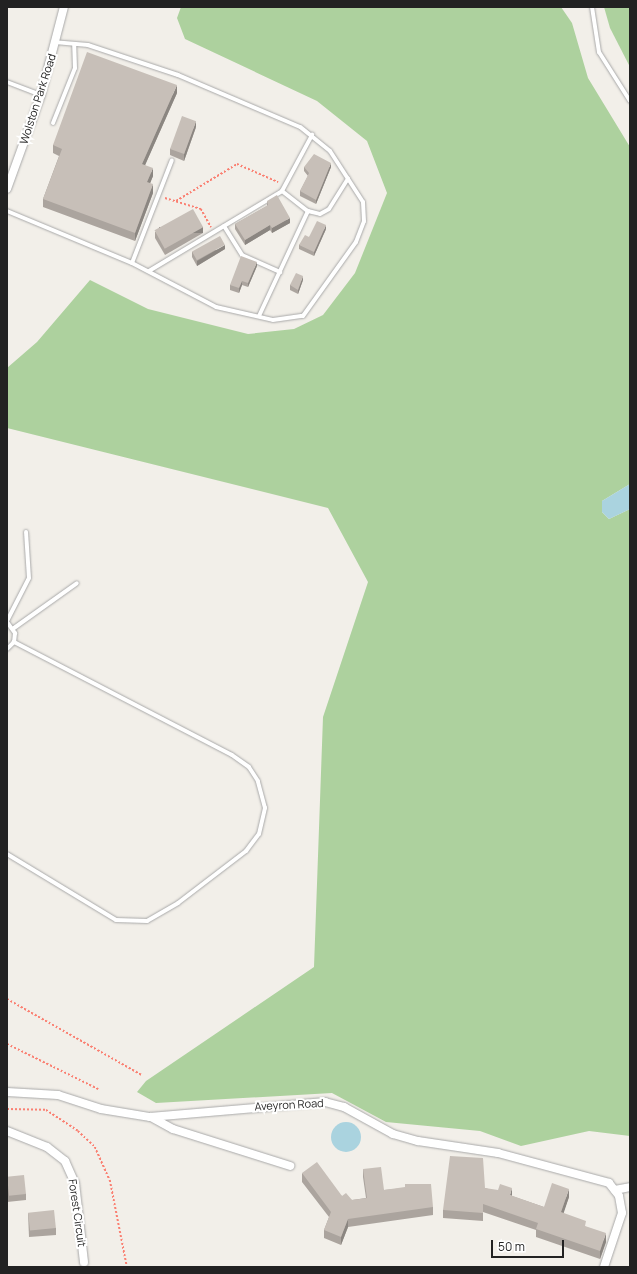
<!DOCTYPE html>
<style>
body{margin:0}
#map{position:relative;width:637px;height:1274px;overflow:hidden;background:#f2efe9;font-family:Manrope,sans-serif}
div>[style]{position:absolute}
.forest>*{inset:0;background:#add19e}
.water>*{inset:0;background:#aad3df}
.round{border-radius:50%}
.path>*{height:1.5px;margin-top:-0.75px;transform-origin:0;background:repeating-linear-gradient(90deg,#fa8072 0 2px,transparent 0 4px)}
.roads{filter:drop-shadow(0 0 1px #a9a9a9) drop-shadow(0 0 1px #a9a9a9)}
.service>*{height:4px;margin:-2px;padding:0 2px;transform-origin:2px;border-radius:2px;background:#fff}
.minor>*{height:8px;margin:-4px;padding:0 4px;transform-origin:4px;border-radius:4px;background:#fff}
.wall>*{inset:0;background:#aba49e}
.shaded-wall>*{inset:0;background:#8b8681;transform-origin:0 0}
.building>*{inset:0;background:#c7bfb8;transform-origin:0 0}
span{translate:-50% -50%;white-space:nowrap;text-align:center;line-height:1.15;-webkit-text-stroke:4px #fff;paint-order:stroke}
.street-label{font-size:11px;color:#222}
.frame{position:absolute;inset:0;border:8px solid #222;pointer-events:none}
.scale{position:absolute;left:491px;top:1240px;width:73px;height:18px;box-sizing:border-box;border:2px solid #222;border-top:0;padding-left:5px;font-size:12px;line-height:14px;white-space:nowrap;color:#222;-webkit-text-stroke:3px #fff;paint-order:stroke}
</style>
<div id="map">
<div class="forest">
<div style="clip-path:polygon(181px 7px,561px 7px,572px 23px,588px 78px,630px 147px,630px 484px,602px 501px,602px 512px,609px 519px,630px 509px,630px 1136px,589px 1131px,521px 1146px,480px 1131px,386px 1122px,332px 1093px,156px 1103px,137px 1092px,146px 1081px,314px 967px,323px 717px,368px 582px,328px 508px,7px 428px,7px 368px,37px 342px,90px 280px,148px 309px,248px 334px,294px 329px,323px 315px,355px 273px,387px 193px,367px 141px,317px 101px,185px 39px,177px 18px)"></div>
<div style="clip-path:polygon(604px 7px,630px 7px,630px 67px,610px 28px)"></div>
</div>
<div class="water">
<div style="clip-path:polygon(630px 484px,630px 509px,609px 519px,602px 512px,602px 501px)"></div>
<div class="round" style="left:331px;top:1122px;width:30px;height:30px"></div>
</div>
<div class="path">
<div style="left:165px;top:198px;width:38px;rotate:17deg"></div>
<div style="left:201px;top:209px;width:21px;rotate:61deg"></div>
<div style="left:176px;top:201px;width:71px;rotate:-31.2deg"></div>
<div style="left:237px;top:164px;width:45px;rotate:23.7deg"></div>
<div style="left:7px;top:999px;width:155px;rotate:29.4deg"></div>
<div style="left:7px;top:1044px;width:102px;rotate:26.3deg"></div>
<div style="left:7px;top:1109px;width:39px;rotate:1deg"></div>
<div style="left:46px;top:1110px;width:38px;rotate:33deg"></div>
<div style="left:78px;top:1131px;width:23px;rotate:43deg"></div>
<div style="left:95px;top:1147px;width:36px;rotate:66deg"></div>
<div style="left:110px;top:1180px;width:89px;rotate:78.9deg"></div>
</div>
<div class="roads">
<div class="service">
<div style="left:592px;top:7px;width:46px;rotate:81.2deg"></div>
<div style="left:599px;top:52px;width:58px;rotate:57.7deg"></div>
<div style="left:7px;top:82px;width:36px;rotate:21deg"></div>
<div style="left:53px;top:123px;width:59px;rotate:-68.2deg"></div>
<div style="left:75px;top:68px;width:24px;rotate:-92deg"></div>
<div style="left:282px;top:191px;width:33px;rotate:38deg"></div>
<div style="left:308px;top:211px;width:12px;rotate:14deg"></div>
<div style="left:320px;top:214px;width:10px;rotate:-29deg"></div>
<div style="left:329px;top:209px;width:36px;rotate:-58deg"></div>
<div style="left:7px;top:211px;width:135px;rotate:22.6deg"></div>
<div style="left:132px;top:263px;width:95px;rotate:27.6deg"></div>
<div style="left:216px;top:307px;width:58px;rotate:12.8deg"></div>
<div style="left:273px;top:320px;width:30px;rotate:-8deg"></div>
<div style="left:303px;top:316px;width:91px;rotate:-54.4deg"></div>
<div style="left:356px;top:242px;width:22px;rotate:-69deg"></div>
<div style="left:364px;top:221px;width:19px;rotate:-93deg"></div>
<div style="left:363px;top:202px;width:61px;rotate:-122.9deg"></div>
<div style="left:330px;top:151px;width:38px;rotate:-141deg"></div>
<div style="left:300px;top:127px;width:133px;rotate:-156.9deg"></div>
<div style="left:178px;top:75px;width:95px;rotate:-161.6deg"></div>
<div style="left:88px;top:45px;width:33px;rotate:-175deg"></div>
<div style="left:224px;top:226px;width:34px;rotate:58deg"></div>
<div style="left:242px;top:255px;width:42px;rotate:24.1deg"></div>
<div style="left:132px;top:263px;width:110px;rotate:-68.8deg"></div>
<div style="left:149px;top:271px;width:155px;rotate:-31deg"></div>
<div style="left:282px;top:191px;width:64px;rotate:-61.8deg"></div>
<div style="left:259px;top:316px;width:116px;rotate:-65deg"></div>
<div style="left:7px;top:621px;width:48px;rotate:-62.9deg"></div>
<div style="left:29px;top:578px;width:46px;rotate:-93.7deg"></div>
<div style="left:7px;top:622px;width:14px;rotate:54deg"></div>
<div style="left:15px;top:633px;width:9px;rotate:96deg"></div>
<div style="left:14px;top:642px;width:10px;rotate:135deg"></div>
<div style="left:14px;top:628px;width:77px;rotate:-35.5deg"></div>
<div style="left:7px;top:854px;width:127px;rotate:31.2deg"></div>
<div style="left:116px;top:920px;width:31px;rotate:2deg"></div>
<div style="left:147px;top:921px;width:36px;rotate:-30deg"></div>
<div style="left:178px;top:903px;width:86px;rotate:-37.4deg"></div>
<div style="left:246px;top:851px;width:21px;rotate:-53deg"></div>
<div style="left:259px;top:834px;width:27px;rotate:-77deg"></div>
<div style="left:265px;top:808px;width:28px;rotate:-105deg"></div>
<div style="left:258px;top:781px;width:17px;rotate:-123deg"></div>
<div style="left:249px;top:767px;width:21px;rotate:-145deg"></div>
<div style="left:232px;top:755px;width:246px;rotate:-152.6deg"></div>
</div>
<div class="minor">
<div style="left:7px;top:189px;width:100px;rotate:-70.1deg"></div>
<div style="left:41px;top:95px;width:91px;rotate:-75.4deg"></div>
<div style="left:7px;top:1092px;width:51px;rotate:3.4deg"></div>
<div style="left:58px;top:1095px;width:45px;rotate:18deg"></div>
<div style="left:101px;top:1109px;width:50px;rotate:9.3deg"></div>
<div style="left:150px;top:1117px;width:176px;rotate:-4.9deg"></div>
<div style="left:325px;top:1102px;width:20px;rotate:15deg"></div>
<div style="left:344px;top:1107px;width:56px;rotate:28.9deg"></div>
<div style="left:393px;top:1134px;width:26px;rotate:16deg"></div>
<div style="left:418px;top:1141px;width:81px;rotate:8.5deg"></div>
<div style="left:498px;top:1153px;width:115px;rotate:15.1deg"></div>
<div style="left:609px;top:1183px;width:16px;rotate:52deg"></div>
<div style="left:619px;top:1196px;width:17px;rotate:80deg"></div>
<div style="left:622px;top:1213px;width:57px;rotate:108.4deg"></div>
<div style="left:151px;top:1117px;width:25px;rotate:29deg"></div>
<div style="left:173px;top:1129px;width:123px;rotate:17.5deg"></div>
<div style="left:7px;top:1131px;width:43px;rotate:21.8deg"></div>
<div style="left:47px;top:1147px;width:23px;rotate:38deg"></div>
<div style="left:65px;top:1161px;width:24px;rotate:66deg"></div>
<div style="left:75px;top:1183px;width:80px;rotate:83.5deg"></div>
<div style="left:615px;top:1190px;width:15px;rotate:-11deg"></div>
</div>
</div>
<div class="wall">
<div style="clip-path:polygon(177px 93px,145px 165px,153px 176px,150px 183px,153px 193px,135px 241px,43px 207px,43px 199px,59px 156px,53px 153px,53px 145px)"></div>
<div style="clip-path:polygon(196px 127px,184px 161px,170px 155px,170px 149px)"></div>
<div style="clip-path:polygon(304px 167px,331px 167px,316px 204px,300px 196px,300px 191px,308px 176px,304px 171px)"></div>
<div style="clip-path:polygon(267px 201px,290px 223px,272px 233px,270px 230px,245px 245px,235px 229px,235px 224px,267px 206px)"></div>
<div style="clip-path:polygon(326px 229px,314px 256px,299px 249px,299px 245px,309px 237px)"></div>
<div style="clip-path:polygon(155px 232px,203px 233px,165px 255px,155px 238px)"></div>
<div style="clip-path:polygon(225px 249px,197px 266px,192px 257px,192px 252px)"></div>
<div style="clip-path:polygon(257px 266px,248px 287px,242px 285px,239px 293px,230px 290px,230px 285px)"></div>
<div style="clip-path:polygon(303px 280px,298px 294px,290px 290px,290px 285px)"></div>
<div style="clip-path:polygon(363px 1169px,384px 1190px,405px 1188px,405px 1184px,433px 1207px,433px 1215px,348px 1227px,341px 1245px,324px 1238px,324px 1230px,329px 1217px,302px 1182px,302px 1173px,342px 1196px,352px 1200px,366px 1198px,363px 1177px)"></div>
<div style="clip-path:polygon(7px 1177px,26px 1194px,26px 1200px,7px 1202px)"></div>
<div style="clip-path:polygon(485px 1188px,512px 1196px,544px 1207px,569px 1197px,563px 1213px,586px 1227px,606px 1242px,600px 1259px,536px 1237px,536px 1230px,483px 1212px,483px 1221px,443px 1218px,443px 1210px)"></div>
<div style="clip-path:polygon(28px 1213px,56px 1228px,56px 1235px,29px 1237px)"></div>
</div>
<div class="shaded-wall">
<div style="clip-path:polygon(177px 85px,177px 93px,142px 172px,142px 164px)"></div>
<div style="clip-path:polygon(196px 121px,196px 127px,184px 161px,184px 154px)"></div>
<div style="clip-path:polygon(331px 163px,331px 167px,316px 204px,316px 200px)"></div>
<div style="clip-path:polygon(153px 168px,153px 176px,147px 191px,147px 182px)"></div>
<div style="clip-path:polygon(153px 184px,153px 193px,135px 241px,135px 233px)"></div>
<div style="clip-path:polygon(290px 218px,290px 223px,272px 233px,272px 228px)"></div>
<div style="clip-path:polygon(270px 225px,270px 230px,245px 245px,245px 240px)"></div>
<div style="clip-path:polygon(326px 225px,326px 229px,314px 256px,314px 252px)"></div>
<div style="left:203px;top:227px;width:6px;height:44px;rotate:90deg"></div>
<div style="clip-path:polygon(225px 245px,225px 249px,197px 266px,197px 261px)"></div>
<div style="clip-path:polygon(257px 262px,257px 266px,248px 287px,248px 283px)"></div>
<div style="clip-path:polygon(303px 276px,303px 280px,298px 294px,298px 290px)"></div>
<div style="clip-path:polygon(242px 281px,242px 285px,239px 293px,239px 288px)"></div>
<div style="clip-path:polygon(512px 1188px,512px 1196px,510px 1195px)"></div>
<div style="clip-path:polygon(569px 1189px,569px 1197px,561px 1221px,561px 1212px)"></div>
<div style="clip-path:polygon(348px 1219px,348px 1227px,341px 1245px,341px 1237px)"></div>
<div style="clip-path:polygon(606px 1233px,606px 1242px,600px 1259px,600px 1251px)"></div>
</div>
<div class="building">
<div style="clip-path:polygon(87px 52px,177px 85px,142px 164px,153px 168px,147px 182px,153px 184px,135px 233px,43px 199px,62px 149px,53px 145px)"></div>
<div style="left:182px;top:116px;width:15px;height:35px;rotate:20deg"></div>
<div style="clip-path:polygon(314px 154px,331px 163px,316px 200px,300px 191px,309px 173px,304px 167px)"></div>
<div style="clip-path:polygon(277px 195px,290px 218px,272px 228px,270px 225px,245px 240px,235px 224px,268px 205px,267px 201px)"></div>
<div style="left:193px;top:209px;width:21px;height:44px;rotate:61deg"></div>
<div style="clip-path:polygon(317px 221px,326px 225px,314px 252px,299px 245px,305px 235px,309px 237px)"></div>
<div style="left:220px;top:236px;width:10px;height:32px;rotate:61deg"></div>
<div style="clip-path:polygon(241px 256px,257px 262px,248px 283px,242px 281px,239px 288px,230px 285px)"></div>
<div style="clip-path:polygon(296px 273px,303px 276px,298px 290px,290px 285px)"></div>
<div style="clip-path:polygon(450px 1156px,483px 1158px,485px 1188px,498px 1190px,500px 1184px,512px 1188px,510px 1195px,544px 1207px,552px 1183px,569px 1189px,561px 1212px,586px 1221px,585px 1226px,606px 1233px,600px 1251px,536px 1229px,538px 1223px,483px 1204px,483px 1213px,443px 1210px)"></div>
<div style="clip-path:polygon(317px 1162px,342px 1196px,346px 1193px,352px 1200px,367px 1198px,363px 1169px,381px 1167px,384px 1190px,405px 1187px,405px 1184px,431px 1184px,433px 1207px,348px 1219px,341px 1237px,324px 1230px,331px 1212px,302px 1173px)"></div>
<div style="left:24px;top:1175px;width:19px;height:17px;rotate:84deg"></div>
<div style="left:54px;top:1210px;width:18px;height:26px;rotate:84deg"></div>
</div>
<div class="street-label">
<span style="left:38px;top:99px;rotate:-72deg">Wolston Park Road</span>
<span style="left:289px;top:1105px;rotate:-3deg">Aveyron Road</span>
<span style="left:77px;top:1213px;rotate:82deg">Forest Circuit</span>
</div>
<div class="frame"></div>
<div class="scale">50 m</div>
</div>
